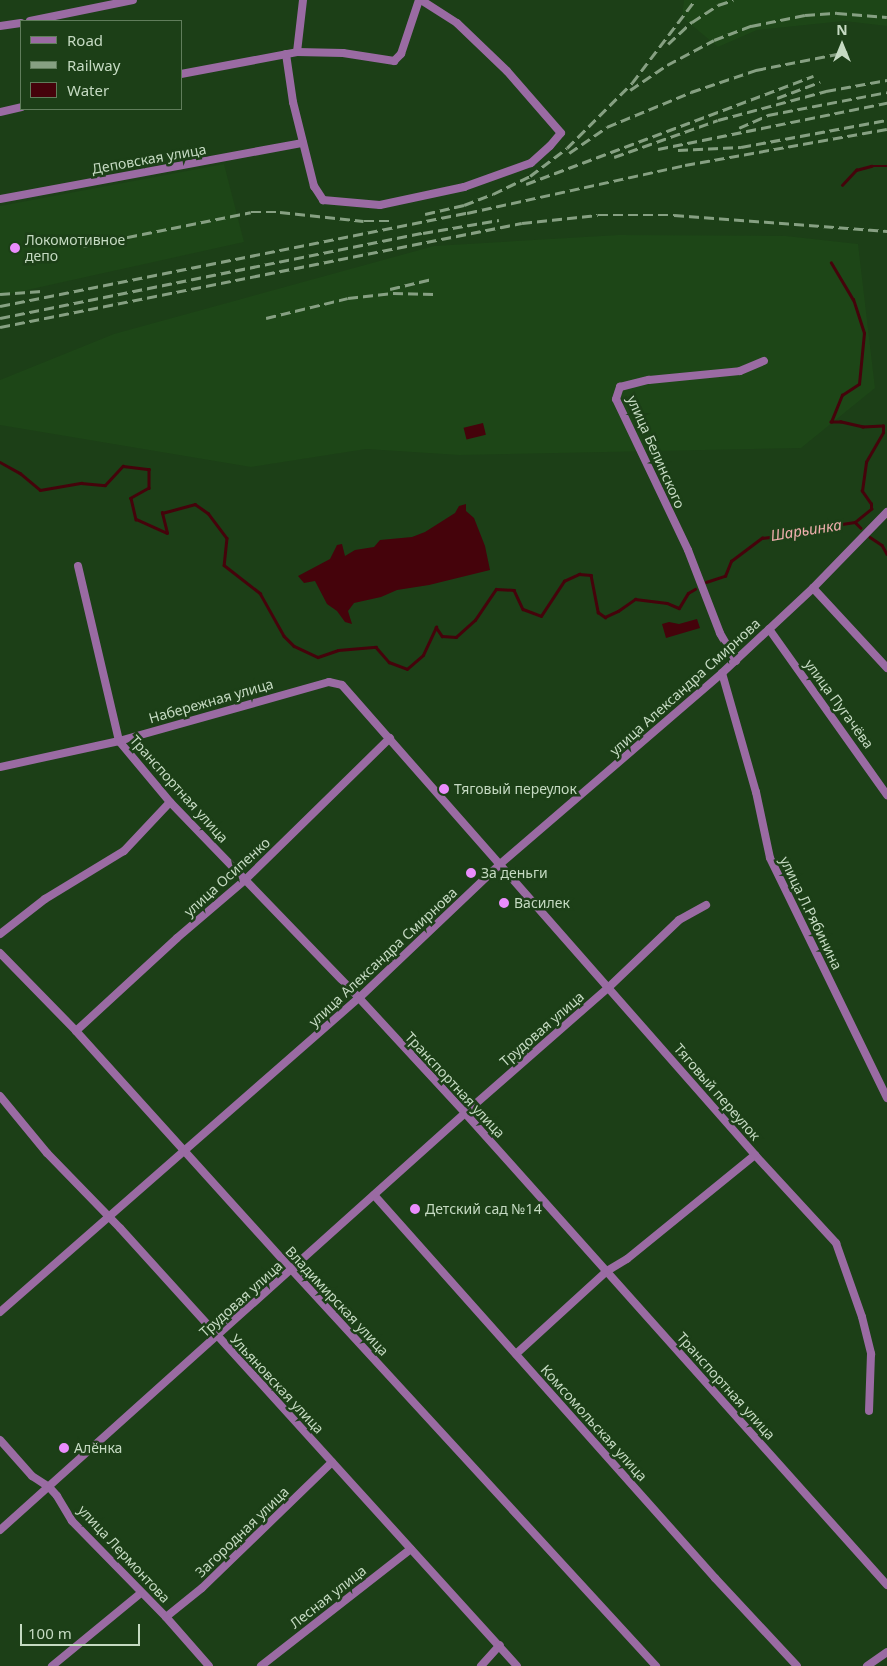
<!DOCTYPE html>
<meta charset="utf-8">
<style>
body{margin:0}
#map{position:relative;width:887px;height:1666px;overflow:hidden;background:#1c3f17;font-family:"Noto Sans",sans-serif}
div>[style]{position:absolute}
.built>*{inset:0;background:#1d4617}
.water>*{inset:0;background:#45030b;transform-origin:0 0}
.stream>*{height:2.5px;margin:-1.25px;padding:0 1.25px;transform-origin:1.25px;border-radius:1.25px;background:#45030b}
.minor>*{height:8px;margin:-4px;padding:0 4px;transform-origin:4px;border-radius:4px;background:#9a6ba3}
.rail>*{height:2.5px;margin-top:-1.25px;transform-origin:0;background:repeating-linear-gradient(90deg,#86a082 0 10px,transparent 0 15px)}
.dots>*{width:14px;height:14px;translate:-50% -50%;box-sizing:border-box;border:2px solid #1c3f17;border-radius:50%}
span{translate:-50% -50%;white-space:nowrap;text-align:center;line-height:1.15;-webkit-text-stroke:5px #1c3f17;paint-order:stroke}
.street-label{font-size:14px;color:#c5dac2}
.poi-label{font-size:14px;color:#c5dac2}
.left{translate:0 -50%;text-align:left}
.water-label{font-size:15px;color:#efafad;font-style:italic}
.legend{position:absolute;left:20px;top:20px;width:162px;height:90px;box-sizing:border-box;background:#1c3f17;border:1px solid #607d5b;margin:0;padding:6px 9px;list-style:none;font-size:15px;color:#c5dac2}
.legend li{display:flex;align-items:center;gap:10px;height:25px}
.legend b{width:25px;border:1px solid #607d5b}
.north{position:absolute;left:817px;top:20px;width:50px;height:50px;-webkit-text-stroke:4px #1c3f17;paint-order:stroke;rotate:0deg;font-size:14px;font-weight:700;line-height:20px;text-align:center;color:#c5dac2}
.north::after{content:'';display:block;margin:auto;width:18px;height:22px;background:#c5dac2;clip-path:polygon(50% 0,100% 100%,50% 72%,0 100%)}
.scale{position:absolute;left:20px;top:1624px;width:120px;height:22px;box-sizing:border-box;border:2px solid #c5dac2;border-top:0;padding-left:6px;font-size:15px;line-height:18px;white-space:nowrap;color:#c5dac2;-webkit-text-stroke:4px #1c3f17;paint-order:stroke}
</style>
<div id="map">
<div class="built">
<div style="clip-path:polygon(684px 0,887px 0,887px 26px,844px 21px,757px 30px,718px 47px,682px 17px)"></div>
<div style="clip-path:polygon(224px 164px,244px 242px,0 296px,0 206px)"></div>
<div style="clip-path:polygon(619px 235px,786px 236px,858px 244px,875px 388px,801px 448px,459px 455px,366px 449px,251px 467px,0 425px,0 380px,114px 334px,434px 246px)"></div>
</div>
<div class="water">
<div style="left:483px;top:423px;width:12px;height:20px;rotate:76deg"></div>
<div style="clip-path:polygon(466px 504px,466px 511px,474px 518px,485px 546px,490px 570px,429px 585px,397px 590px,381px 597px,354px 603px,348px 611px,352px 624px,345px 622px,337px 611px,327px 604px,315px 581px,304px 583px,298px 576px,330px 559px,337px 545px,342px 544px,345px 556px,355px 550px,374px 547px,380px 540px,412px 537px,425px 532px,455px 513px,459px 506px)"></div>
<div style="clip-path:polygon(697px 619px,700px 628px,666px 638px,662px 624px,669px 622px,679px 624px)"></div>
</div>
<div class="stream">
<div style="left:842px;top:185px;width:21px;rotate:-47deg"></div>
<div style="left:856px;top:170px;width:16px;rotate:-15deg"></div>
<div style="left:871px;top:166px;width:16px"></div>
<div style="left:0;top:462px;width:23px;rotate:29deg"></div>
<div style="left:20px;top:473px;width:26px;rotate:40deg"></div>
<div style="left:40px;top:490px;width:42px;rotate:-9.7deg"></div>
<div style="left:81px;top:483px;width:24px;rotate:5deg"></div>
<div style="left:105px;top:485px;width:26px;rotate:-47deg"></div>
<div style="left:123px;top:466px;width:26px;rotate:7deg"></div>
<div style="left:149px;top:469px;width:19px;rotate:90deg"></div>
<div style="left:149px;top:488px;width:21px;rotate:151deg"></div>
<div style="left:131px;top:498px;width:22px;rotate:77deg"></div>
<div style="left:136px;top:519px;width:34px;rotate:24deg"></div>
<div style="left:167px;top:533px;width:21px;rotate:-104deg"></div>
<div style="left:162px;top:513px;width:34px;rotate:-15deg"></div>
<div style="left:195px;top:504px;width:16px;rotate:35deg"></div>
<div style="left:208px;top:513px;width:31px;rotate:53deg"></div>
<div style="left:227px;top:538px;width:27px;rotate:96deg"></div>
<div style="left:224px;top:565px;width:46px;rotate:37.9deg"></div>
<div style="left:260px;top:593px;width:49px;rotate:60.8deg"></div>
<div style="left:284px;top:636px;width:14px;rotate:45deg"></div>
<div style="left:294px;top:646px;width:26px;rotate:25deg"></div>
<div style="left:318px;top:657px;width:21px;rotate:-19deg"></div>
<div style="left:338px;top:650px;width:38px;rotate:-5deg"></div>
<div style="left:376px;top:647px;width:20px;rotate:49deg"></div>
<div style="left:389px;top:662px;width:19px;rotate:21deg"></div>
<div style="left:407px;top:669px;width:21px;rotate:-41deg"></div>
<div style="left:423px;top:655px;width:31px;rotate:-65deg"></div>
<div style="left:436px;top:627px;width:11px;rotate:56deg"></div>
<div style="left:442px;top:636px;width:14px;rotate:4deg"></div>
<div style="left:456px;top:637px;width:25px;rotate:-42deg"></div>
<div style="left:475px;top:620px;width:37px;rotate:-56deg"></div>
<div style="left:496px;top:589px;width:18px;rotate:3deg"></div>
<div style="left:514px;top:590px;width:21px;rotate:65deg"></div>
<div style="left:523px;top:609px;width:19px;rotate:21deg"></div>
<div style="left:541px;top:616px;width:42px;rotate:-56.7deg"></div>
<div style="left:564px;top:581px;width:17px;rotate:-25deg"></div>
<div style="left:579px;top:574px;width:12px;rotate:5deg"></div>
<div style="left:591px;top:575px;width:38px;rotate:79deg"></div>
<div style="left:598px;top:612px;width:9px;rotate:36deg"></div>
<div style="left:605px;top:617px;width:14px;rotate:-25deg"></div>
<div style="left:618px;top:611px;width:21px;rotate:-35deg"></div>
<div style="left:635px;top:599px;width:32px;rotate:7deg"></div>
<div style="left:667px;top:603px;width:13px;rotate:23deg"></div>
<div style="left:679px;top:608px;width:17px;rotate:-59deg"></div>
<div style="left:688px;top:593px;width:8px;rotate:-30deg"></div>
<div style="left:855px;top:522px;width:8px;rotate:45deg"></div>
<div style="left:870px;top:537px;width:14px;rotate:34deg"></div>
<div style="left:882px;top:545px;width:10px;rotate:61deg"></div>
<div style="left:706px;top:582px;width:20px;rotate:-18deg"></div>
<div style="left:725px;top:576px;width:16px;rotate:-68deg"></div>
<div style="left:731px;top:561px;width:39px;rotate:-37deg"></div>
<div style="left:762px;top:538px;width:32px;rotate:-7deg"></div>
<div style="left:794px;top:534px;width:22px;rotate:-16deg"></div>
<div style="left:815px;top:528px;width:40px;rotate:-8.5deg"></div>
<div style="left:855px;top:522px;width:21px;rotate:-39deg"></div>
<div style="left:871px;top:509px;width:5px;rotate:-90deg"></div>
<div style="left:871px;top:504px;width:16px;rotate:-125deg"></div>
<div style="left:862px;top:491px;width:29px;rotate:-82deg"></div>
<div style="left:866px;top:462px;width:34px;rotate:-60deg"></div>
<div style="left:883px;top:432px;width:6px;rotate:-90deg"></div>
<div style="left:883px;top:426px;width:20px;rotate:177deg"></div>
<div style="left:863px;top:427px;width:23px;rotate:-167deg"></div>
<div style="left:841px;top:422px;width:10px;rotate:180deg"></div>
<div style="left:831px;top:422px;width:29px;rotate:-68deg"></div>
<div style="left:842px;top:395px;width:20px;rotate:-33deg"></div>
<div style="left:859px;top:384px;width:51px;rotate:-84.4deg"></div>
<div style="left:864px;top:333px;width:35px;rotate:-108deg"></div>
<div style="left:853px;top:300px;width:43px;rotate:-120.7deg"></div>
</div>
<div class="minor">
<div style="left:30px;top:21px;width:105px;rotate:-11.5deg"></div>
<div style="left:0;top:26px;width:21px;rotate:-8deg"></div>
<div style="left:297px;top:52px;width:52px;rotate:-83.4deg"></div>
<div style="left:286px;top:54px;width:49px;rotate:81.7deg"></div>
<div style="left:293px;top:102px;width:87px;rotate:76deg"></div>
<div style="left:314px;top:186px;width:17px;rotate:57deg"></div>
<div style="left:323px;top:200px;width:57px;rotate:5deg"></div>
<div style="left:380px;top:205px;width:86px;rotate:-12.1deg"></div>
<div style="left:464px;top:187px;width:71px;rotate:-19.7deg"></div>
<div style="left:531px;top:163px;width:25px;rotate:-42deg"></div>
<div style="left:550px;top:146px;width:17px;rotate:-50deg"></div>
<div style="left:561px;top:133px;width:82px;rotate:-131.1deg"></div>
<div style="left:507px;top:71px;width:69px;rotate:-136.2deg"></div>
<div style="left:457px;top:23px;width:43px;rotate:-147.4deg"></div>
<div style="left:181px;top:74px;width:118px;rotate:-10.7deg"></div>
<div style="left:297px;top:52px;width:46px;rotate:1.2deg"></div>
<div style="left:343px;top:53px;width:52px;rotate:8.9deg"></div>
<div style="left:394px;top:61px;width:10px;rotate:-45deg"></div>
<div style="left:401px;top:54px;width:57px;rotate:-71.6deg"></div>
<div style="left:0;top:112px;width:22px;rotate:-13deg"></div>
<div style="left:0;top:199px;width:308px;rotate:-10.5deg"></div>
<div style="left:78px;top:566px;width:180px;rotate:76.8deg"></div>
<div style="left:119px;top:741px;width:80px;rotate:50.1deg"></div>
<div style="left:170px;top:802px;width:272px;rotate:46deg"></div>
<div style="left:359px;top:998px;width:156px;rotate:47.3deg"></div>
<div style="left:465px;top:1113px;width:633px;rotate:48.2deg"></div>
<div style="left:813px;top:588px;width:109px;rotate:47.2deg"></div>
<div style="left:769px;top:629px;width:204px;rotate:54.6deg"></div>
<div style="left:736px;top:661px;width:32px;rotate:-120deg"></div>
<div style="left:720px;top:633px;width:89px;rotate:-111.1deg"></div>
<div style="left:688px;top:550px;width:167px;rotate:-115.5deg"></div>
<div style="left:616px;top:399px;width:13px;rotate:-72deg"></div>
<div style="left:620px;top:387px;width:30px;rotate:-14deg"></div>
<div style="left:649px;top:380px;width:91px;rotate:-5.6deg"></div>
<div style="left:740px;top:371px;width:26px;rotate:-23deg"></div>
<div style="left:722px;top:673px;width:124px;rotate:74.1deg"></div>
<div style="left:756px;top:792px;width:67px;rotate:78deg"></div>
<div style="left:770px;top:858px;width:267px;rotate:64deg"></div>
<div style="left:0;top:767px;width:122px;rotate:-12.3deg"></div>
<div style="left:119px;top:741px;width:218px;rotate:-15.7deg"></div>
<div style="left:329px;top:682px;width:13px;rotate:13deg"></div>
<div style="left:342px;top:685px;width:626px;rotate:48.69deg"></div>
<div style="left:755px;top:1155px;width:120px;rotate:47.4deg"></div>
<div style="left:836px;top:1243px;width:78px;rotate:70.6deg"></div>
<div style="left:862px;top:1317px;width:38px;rotate:76deg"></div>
<div style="left:871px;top:1354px;width:57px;rotate:92deg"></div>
<div style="left:0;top:934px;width:57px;rotate:-37.9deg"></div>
<div style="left:45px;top:899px;width:92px;rotate:-31.3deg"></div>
<div style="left:124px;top:851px;width:67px;rotate:-46.8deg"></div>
<div style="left:0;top:953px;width:109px;rotate:45.7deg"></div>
<div style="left:76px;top:1031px;width:322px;rotate:47.9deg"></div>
<div style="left:292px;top:1270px;width:538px;rotate:47.41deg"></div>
<div style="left:76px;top:1031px;width:137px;rotate:-42.6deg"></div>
<div style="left:177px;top:938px;width:89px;rotate:-40.5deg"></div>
<div style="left:245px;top:880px;width:203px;rotate:-44.4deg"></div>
<div style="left:0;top:1096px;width:74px;rotate:50.5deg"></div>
<div style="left:47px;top:1153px;width:105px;rotate:45.8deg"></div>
<div style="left:120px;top:1228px;width:591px;rotate:47.81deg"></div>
<div style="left:374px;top:1195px;width:513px;rotate:48.32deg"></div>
<div style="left:715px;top:1578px;width:120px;rotate:47deg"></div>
<div style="left:0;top:1312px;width:477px;rotate:-41.2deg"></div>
<div style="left:359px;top:998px;width:193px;rotate:-43.5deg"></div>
<div style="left:499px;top:865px;width:294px;rotate:-40.7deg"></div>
<div style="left:722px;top:673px;width:125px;rotate:-43deg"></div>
<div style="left:813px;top:588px;width:106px;rotate:-45.8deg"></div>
<div style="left:516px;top:1354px;width:123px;rotate:-42.4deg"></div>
<div style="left:607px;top:1271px;width:23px;rotate:-31deg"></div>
<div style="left:627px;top:1259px;width:165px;rotate:-39.1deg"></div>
<div style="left:0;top:1440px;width:48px;rotate:48.4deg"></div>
<div style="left:32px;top:1476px;width:20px;rotate:33deg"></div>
<div style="left:49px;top:1487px;width:12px;rotate:48deg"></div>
<div style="left:57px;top:1496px;width:29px;rotate:59deg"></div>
<div style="left:72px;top:1521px;width:134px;rotate:45.6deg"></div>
<div style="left:166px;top:1617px;width:65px;rotate:48.7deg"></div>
<div style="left:0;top:1530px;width:625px;rotate:-41.88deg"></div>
<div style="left:465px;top:1113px;width:191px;rotate:-41.2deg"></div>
<div style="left:609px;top:987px;width:97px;rotate:-43.7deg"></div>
<div style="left:679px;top:920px;width:31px;rotate:-29deg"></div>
<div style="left:166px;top:1617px;width:46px;rotate:-38.9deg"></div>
<div style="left:202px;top:1588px;width:181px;rotate:-44.1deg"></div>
<div style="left:52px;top:1666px;width:115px;rotate:-39.4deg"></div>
<div style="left:261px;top:1666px;width:190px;rotate:-38deg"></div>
<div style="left:481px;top:1666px;width:28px;rotate:-48deg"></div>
<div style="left:867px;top:1666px;width:24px;rotate:-35deg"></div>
</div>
<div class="rail">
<div style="left:668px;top:44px;width:33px;rotate:-43deg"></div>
<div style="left:692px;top:22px;width:31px;rotate:-33deg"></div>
<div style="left:718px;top:5px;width:16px;rotate:-18deg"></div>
<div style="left:630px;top:90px;width:45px;rotate:-34deg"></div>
<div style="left:667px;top:65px;width:53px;rotate:-28deg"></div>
<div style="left:714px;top:40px;width:40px;rotate:-21deg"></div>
<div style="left:751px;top:26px;width:55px;rotate:-11.5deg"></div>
<div style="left:805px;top:15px;width:32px;rotate:-4deg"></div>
<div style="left:837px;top:13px;width:50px;rotate:4.6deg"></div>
<div style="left:777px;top:98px;width:46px;rotate:-20.4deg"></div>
<div style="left:739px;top:128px;width:32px;rotate:-24deg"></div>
<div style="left:768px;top:115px;width:121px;rotate:-10.9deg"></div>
<div style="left:658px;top:149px;width:234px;rotate:-11.4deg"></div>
<div style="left:678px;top:150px;width:63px;rotate:-2.7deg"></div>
<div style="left:741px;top:147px;width:148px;rotate:-10.5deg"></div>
<div style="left:569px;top:153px;width:46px;rotate:-34.4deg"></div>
<div style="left:607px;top:127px;width:91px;rotate:-22.6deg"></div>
<div style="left:691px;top:92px;width:69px;rotate:-18.7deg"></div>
<div style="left:756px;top:70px;width:93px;rotate:-11.2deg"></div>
<div style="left:614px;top:157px;width:110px;rotate:-19.6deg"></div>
<div style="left:718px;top:120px;width:112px;rotate:-15deg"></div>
<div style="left:826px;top:91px;width:62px;rotate:-10.2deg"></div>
<div style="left:526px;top:184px;width:307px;rotate:-20.6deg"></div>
<div style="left:425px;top:214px;width:40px;rotate:-13deg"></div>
<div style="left:464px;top:205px;width:31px;rotate:-21deg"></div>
<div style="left:493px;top:194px;width:41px;rotate:-25.9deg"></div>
<div style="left:530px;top:176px;width:46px;rotate:-37.1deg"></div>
<div style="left:567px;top:148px;width:92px;rotate:-45deg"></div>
<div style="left:632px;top:83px;width:104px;rotate:-52.8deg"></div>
<div style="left:83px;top:246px;width:171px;rotate:-11.4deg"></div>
<div style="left:251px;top:212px;width:29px"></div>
<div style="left:280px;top:212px;width:84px;rotate:6.1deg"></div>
<div style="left:364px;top:221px;width:27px"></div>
<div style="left:390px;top:289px;width:43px;rotate:-13.4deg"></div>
<div style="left:0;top:294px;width:42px;rotate:-4.1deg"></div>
<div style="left:0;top:306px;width:476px;rotate:-11.3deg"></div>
<div style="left:467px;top:213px;width:223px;rotate:-12.4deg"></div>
<div style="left:685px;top:165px;width:205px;rotate:-10.1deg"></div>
<div style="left:0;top:318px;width:431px;rotate:-11.4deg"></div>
<div style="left:423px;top:233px;width:77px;rotate:-9.7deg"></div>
<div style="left:266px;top:318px;width:84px;rotate:-13.7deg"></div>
<div style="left:348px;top:298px;width:45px;rotate:-6.3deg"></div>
<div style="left:393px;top:293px;width:41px;rotate:1.4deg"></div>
<div style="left:0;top:327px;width:532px;rotate:-11.27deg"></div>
<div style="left:522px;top:223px;width:76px;rotate:-6deg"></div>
<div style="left:598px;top:215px;width:76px"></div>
<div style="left:674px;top:215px;width:214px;rotate:4.3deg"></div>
</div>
<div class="dots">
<div style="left:15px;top:248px;background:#ea8dfc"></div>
<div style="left:444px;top:789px;background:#ea8dfc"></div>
<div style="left:471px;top:873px;background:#ea8dfc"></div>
<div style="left:504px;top:903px;background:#ea8dfc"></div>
<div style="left:415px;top:1209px;background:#ea8dfc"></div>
<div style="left:64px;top:1448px;background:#ea8dfc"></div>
</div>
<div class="street-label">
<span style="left:149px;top:159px;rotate:-10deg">Деповская улица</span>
<span style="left:656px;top:452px;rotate:66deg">улица Белинского</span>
<span style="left:685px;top:687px;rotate:-42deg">улица Александра Смирнова</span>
<span style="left:211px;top:701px;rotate:-16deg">Набережная улица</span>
<span style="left:839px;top:704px;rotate:54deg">улица Пугачёва</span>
<span style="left:179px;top:789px;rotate:48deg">Транспортная улица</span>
<span style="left:227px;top:877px;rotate:-42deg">улица Осипенко</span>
<span style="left:811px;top:913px;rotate:64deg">улица Л.Рябинина</span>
<span style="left:383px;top:957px;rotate:-43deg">улица Александра Смирнова</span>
<span style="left:542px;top:1029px;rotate:-41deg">Трудовая улица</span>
<span style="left:455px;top:1085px;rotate:47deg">Транспортная улица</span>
<span style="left:717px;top:1092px;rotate:49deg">Тяговый переулок</span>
<span style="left:241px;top:1299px;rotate:-42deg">Трудовая улица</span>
<span style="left:337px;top:1301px;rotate:47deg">Владимирская улица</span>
<span style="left:277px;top:1384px;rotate:47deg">Ульяновская улица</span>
<span style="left:726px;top:1386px;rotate:48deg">Транспортная улица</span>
<span style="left:594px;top:1423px;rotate:48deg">Комсомольская улица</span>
<span style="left:242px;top:1532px;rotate:-44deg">Загородная улица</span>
<span style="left:124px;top:1554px;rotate:47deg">улица Лермонтова</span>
<span style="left:328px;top:1597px;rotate:-38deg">Лесная улица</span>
</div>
<div class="poi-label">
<span class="left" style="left:25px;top:248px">Локомотивное<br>депо</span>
<span class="left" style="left:454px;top:789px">Тяговый переулок</span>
<span class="left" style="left:481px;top:873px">За деньги</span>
<span class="left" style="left:514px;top:903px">Василек</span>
<span class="left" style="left:425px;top:1209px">Детский сад №14</span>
<span class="left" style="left:74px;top:1448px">Алёнка</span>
</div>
<div class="water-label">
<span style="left:806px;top:530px;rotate:-9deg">Шарьинка</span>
</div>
<ul class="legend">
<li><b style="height:6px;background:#9a6ba3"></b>Road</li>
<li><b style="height:6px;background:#86a082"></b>Railway</li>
<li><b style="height:14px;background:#45030b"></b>Water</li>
</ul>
<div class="north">N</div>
<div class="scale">100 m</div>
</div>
